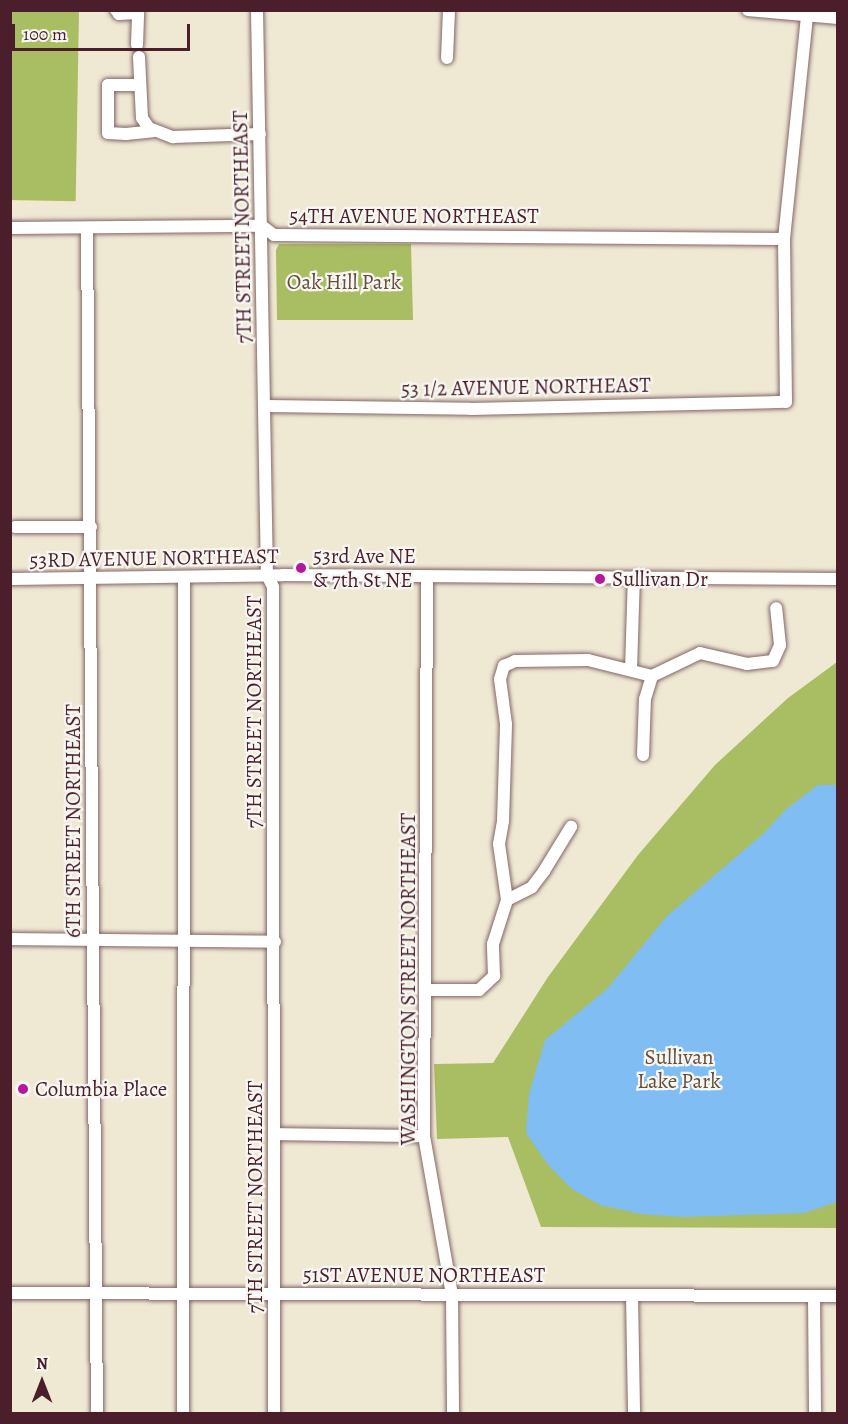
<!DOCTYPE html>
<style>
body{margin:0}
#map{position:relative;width:848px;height:1424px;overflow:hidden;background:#efe9d4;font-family:Alegreya,serif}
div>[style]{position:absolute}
.green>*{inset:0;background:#a9bd62;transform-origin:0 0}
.water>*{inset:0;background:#80bdf3}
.roads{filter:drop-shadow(0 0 2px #846666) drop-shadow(0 0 2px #846666)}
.minor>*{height:12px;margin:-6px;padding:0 6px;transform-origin:6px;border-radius:6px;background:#fff}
.dots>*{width:16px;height:16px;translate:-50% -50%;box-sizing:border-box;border:3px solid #f6f6f2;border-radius:50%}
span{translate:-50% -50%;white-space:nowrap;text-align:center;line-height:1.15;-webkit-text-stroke:4.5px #f6f6f2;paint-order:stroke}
.street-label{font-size:21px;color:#4a1f2b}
.park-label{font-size:21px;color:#664e3c}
.poi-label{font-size:21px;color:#4a1f2b}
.left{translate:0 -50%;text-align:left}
.frame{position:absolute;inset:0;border:12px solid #4a1f2b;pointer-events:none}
.north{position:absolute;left:12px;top:1352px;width:60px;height:60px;-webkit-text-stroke:4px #f6f6f2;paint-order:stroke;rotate:0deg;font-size:16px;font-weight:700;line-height:24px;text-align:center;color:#4a1f2b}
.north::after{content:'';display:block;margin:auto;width:21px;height:27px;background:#4a1f2b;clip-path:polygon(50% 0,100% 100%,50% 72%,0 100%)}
.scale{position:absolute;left:12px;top:24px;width:178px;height:27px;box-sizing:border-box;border:3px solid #4a1f2b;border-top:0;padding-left:8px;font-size:18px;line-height:21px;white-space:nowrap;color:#4a1f2b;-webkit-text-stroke:4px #f6f6f2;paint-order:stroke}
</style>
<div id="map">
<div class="green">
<div style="left:11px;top:10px;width:68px;height:190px;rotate:1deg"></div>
<div style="clip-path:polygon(279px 244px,411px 244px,413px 320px,277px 320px,276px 250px)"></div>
<div style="clip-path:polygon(837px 662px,837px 1228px,541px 1227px,508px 1137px,437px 1139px,434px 1064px,493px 1063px,548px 977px,638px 855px,715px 765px,788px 698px)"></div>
</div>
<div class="water">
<div style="clip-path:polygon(818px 785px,838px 785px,837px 1202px,804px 1213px,683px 1217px,641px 1214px,600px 1205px,572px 1189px,549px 1166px,526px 1133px,529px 1094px,545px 1040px,607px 989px,667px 916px,764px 833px,785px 810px)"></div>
</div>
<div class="roads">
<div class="minor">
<div style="left:116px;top:10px;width:5px;rotate:53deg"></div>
<div style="left:119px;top:14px;width:19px;rotate:-3deg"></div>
<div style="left:257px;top:10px;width:565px;rotate:88.99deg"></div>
<div style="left:267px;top:575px;width:13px;rotate:63deg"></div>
<div style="left:273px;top:587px;width:827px;rotate:89.93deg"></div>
<div style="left:748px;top:10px;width:90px;rotate:5.1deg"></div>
<div style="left:137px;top:45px;width:35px;rotate:-88deg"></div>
<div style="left:139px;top:57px;width:61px;rotate:87.2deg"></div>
<div style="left:142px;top:118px;width:12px;rotate:55deg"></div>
<div style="left:149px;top:128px;width:26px;rotate:21deg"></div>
<div style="left:173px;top:137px;width:87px;rotate:-2deg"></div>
<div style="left:447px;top:58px;width:48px;rotate:-87.6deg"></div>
<div style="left:140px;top:85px;width:32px;rotate:180deg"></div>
<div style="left:108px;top:85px;width:48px;rotate:90deg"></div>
<div style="left:108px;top:133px;width:18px;rotate:3deg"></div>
<div style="left:126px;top:134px;width:27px;rotate:-6deg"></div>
<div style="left:10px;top:228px;width:252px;rotate:-0.5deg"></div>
<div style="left:262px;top:226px;width:15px;rotate:37deg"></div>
<div style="left:274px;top:235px;width:510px;rotate:0.45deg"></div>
<div style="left:87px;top:228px;width:1186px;rotate:89.52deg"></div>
<div style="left:266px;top:406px;width:204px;rotate:0.8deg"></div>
<div style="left:470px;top:409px;width:316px;rotate:-1.3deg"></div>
<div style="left:786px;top:402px;width:163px;rotate:-90.7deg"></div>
<div style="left:784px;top:239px;width:225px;rotate:-84.1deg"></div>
<div style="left:15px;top:527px;width:76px"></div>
<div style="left:427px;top:578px;width:558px;rotate:90.31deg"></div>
<div style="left:424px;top:1136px;width:160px;rotate:80deg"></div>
<div style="left:452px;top:1294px;width:120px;rotate:89.5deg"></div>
<div style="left:10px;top:579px;width:273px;rotate:-0.8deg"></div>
<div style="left:283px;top:575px;width:555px;rotate:0.41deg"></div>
<div style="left:631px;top:670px;width:93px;rotate:-88.2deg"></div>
<div style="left:643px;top:755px;width:56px;rotate:-88deg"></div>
<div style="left:645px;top:699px;width:24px;rotate:-73deg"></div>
<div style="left:507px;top:900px;width:28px;rotate:-27deg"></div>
<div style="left:532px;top:887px;width:20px;rotate:-53deg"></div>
<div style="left:544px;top:871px;width:52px;rotate:-58.5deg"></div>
<div style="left:10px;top:939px;width:265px;rotate:0.6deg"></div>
<div style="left:426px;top:990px;width:53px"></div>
<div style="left:479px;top:990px;width:21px;rotate:-43deg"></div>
<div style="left:494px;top:976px;width:32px;rotate:-92deg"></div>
<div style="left:493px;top:944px;width:46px;rotate:-72.3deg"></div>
<div style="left:507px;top:900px;width:57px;rotate:-98.1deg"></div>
<div style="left:499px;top:844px;width:23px;rotate:-80deg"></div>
<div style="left:503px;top:821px;width:97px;rotate:-88.2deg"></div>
<div style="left:506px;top:724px;width:45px;rotate:-97.6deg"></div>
<div style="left:500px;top:679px;width:14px;rotate:-73deg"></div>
<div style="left:504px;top:666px;width:12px;rotate:-24deg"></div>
<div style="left:515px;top:661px;width:73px;rotate:-0.8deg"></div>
<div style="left:588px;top:660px;width:66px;rotate:14deg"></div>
<div style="left:652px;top:676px;width:53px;rotate:-25.6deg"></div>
<div style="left:700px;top:653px;width:48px;rotate:13.2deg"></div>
<div style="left:747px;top:664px;width:26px;rotate:-7deg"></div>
<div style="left:773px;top:661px;width:17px;rotate:-66deg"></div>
<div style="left:780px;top:645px;width:37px;rotate:-96deg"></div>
<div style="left:274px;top:1134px;width:150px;rotate:0.8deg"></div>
<div style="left:10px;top:1293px;width:828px;rotate:0.21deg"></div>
<div style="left:632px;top:1295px;width:119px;rotate:89deg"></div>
<div style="left:814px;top:1296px;width:118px;rotate:89.5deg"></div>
<div style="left:183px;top:1414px;width:835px;rotate:-89.93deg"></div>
</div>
</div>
<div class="dots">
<div style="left:301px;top:568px;background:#b5179e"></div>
<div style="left:600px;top:579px;background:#b5179e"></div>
<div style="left:23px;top:1089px;background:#b5179e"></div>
</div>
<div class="street-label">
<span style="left:414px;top:216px">54TH AVENUE NORTHEAST</span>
<span style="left:242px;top:227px;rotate:-91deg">7TH STREET NORTHEAST</span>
<span style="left:526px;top:387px;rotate:-1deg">53 1/2 AVENUE NORTHEAST</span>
<span style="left:154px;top:558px;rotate:-1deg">53RD AVENUE NORTHEAST</span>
<span style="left:254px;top:712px;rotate:-90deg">7TH STREET NORTHEAST</span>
<span style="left:73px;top:821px;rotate:-90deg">6TH STREET NORTHEAST</span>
<span style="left:408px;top:979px;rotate:-90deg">WASHINGTON STREET NORTHEAST</span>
<span style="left:255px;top:1197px;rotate:-90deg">7TH STREET NORTHEAST</span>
<span style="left:424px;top:1275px">51ST AVENUE NORTHEAST</span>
</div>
<div class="park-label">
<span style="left:344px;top:282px">Oak Hill Park</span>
<span style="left:679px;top:1069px">Sullivan<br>Lake Park</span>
</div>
<div class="poi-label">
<span class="left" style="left:313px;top:568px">53rd Ave NE<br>&amp; 7th St NE</span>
<span class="left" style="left:612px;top:579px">Sullivan Dr</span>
<span class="left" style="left:35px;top:1089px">Columbia Place</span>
</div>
<div class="frame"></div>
<div class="north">N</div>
<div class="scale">100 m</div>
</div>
